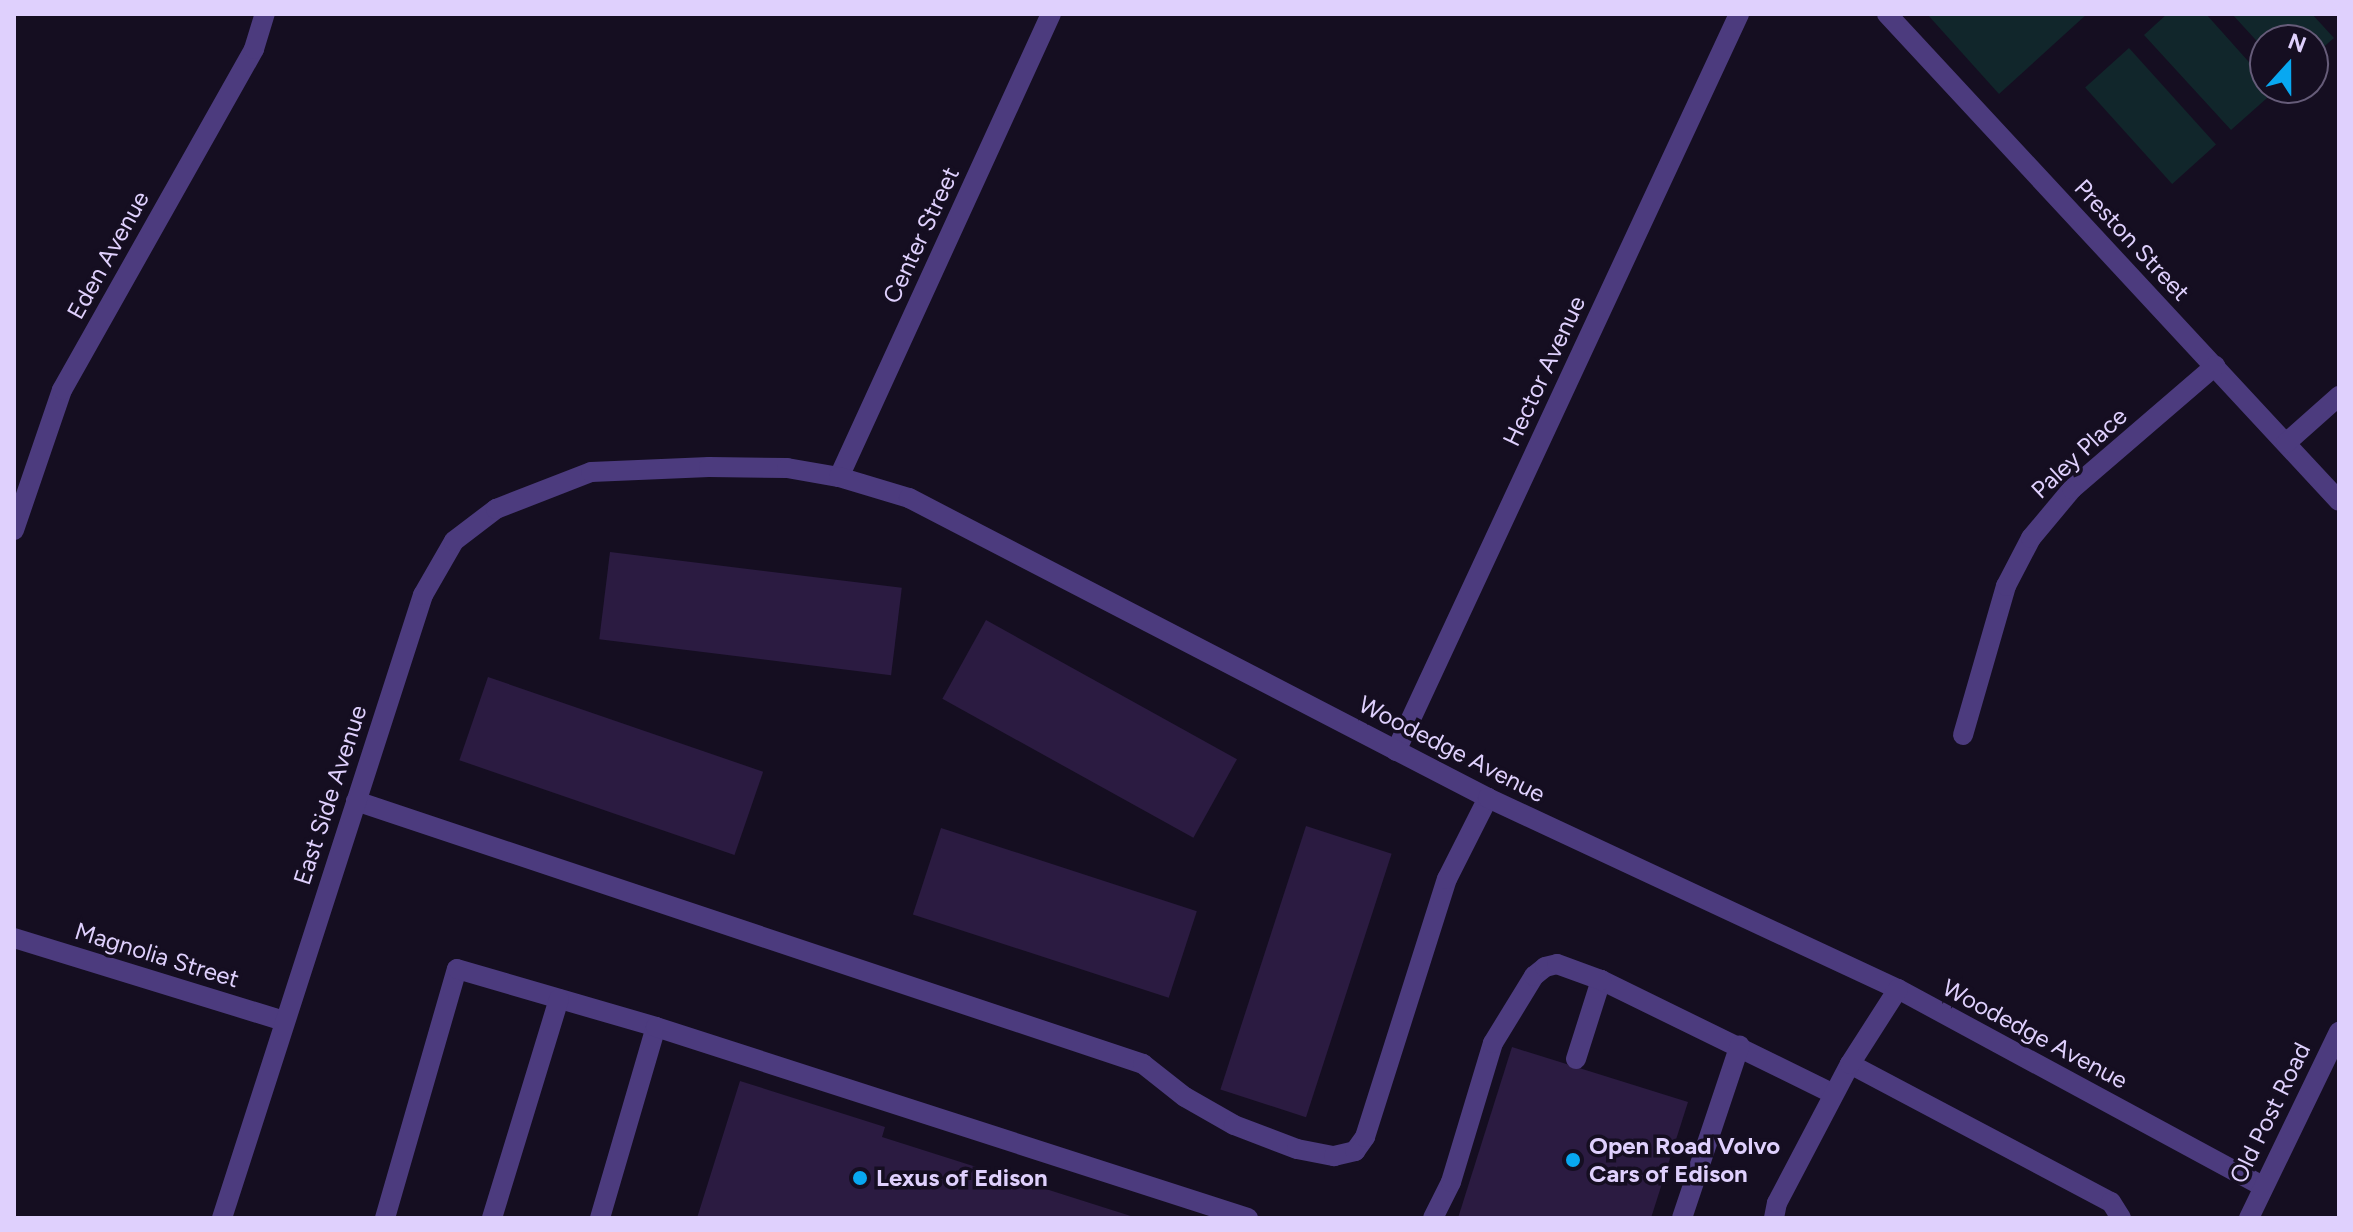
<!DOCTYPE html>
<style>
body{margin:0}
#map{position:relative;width:2353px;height:1232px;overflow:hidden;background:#150e21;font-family:Figtree,sans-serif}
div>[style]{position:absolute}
.green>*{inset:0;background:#11262b;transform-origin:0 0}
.building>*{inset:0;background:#2b1b41;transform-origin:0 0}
.minor>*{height:20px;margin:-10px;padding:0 10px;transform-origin:10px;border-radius:10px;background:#4c3b7e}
.dots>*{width:22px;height:22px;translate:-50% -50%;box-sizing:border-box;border:4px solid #150e21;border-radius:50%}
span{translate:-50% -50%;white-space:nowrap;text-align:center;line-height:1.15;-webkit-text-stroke:7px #150e21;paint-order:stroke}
.street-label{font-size:24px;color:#dfd0fd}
.poi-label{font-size:24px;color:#dfd0fd;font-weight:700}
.left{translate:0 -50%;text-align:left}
.frame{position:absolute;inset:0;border:16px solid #dfd0fd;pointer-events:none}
.north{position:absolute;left:2249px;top:24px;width:80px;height:80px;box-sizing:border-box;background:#150e21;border:2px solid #665c79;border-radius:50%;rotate:21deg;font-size:22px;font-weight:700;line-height:32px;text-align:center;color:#dfd0fd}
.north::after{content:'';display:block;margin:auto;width:28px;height:36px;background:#08a8f1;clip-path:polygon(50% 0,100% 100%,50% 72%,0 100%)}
</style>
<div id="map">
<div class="green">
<div style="clip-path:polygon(1927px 14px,2087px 14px,1999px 94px)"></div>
<div style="clip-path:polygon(2167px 14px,2206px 14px,2265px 80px,2265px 88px,2275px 91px,2231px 130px,2144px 35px)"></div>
<div style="clip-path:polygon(2232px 14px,2312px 14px,2334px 38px,2313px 56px,2313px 40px,2265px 40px,2265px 50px)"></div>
<div style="left:2129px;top:48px;width:130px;height:59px;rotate:48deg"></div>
</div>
<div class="building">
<div style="left:610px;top:552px;width:294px;height:88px;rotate:7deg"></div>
<div style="left:986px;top:620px;width:287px;height:90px;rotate:29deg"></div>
<div style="left:488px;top:677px;width:291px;height:88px;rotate:19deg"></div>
<div style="left:1306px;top:826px;width:90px;height:277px;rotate:18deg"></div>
<div style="left:941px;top:828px;width:269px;height:91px;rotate:18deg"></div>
<div style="clip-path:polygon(1512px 1047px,1688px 1102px,1651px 1218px,1458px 1218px)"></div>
<div style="clip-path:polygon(740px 1081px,885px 1127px,882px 1137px,1137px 1218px,697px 1218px)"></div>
</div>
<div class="minor">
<div style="left:1887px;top:14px;width:664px;rotate:47.13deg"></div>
<div style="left:2286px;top:443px;width:71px;rotate:-41.6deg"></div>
<div style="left:839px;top:477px;width:509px;rotate:-65.4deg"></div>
<div style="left:14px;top:530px;width:148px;rotate:-71.1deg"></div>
<div style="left:62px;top:390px;width:391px;rotate:-60.6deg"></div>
<div style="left:254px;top:49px;width:37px;rotate:-73deg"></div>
<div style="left:1963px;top:735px;width:155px;rotate:-73.9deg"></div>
<div style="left:2006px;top:586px;width:54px;rotate:-62.5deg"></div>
<div style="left:2031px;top:538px;width:64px;rotate:-50.1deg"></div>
<div style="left:2072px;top:489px;width:189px;rotate:-40.7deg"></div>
<div style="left:1396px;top:751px;width:813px;rotate:-65.04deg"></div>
<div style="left:356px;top:801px;width:830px;rotate:18.48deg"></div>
<div style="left:1143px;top:1064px;width:53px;rotate:38.2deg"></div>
<div style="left:1185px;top:1097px;width:56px;rotate:29.7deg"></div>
<div style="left:1234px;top:1125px;width:67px;rotate:20.9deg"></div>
<div style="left:1297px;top:1149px;width:38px;rotate:11deg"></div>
<div style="left:1334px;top:1156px;width:22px;rotate:-13deg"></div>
<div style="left:1355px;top:1151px;width:17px;rotate:-54deg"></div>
<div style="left:1365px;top:1137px;width:271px;rotate:-72.4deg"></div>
<div style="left:1447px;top:879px;width:91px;rotate:-63.2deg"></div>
<div style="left:14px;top:938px;width:282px;rotate:17.1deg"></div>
<div style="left:1576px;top:1059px;width:83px;rotate:-72.4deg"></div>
<div style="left:1601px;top:980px;width:259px;rotate:26.1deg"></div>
<div style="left:1850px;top:1064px;width:295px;rotate:27.9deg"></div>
<div style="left:2111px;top:1202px;width:19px;rotate:58deg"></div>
<div style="left:222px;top:1218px;width:655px;rotate:-72.12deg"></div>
<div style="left:423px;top:595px;width:62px;rotate:-60.1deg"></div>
<div style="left:454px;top:541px;width:53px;rotate:-37.3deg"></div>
<div style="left:496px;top:509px;width:102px;rotate:-21.3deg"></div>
<div style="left:591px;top:472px;width:118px;rotate:-2.4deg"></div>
<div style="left:709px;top:467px;width:78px;rotate:0.7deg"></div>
<div style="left:787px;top:468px;width:53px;rotate:9.8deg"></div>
<div style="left:839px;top:477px;width:73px;rotate:16.7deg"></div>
<div style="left:909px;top:498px;width:652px;rotate:27.39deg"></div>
<div style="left:1488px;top:798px;width:452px;rotate:25deg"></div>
<div style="left:1898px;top:989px;width:414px;rotate:28.4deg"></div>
<div style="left:385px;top:1218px;width:259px;rotate:-73.9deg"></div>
<div style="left:457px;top:969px;width:207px;rotate:16.2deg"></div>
<div style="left:492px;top:1218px;width:229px;rotate:-73deg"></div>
<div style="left:600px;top:1218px;width:199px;rotate:-73.7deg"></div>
<div style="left:656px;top:1027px;width:622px;rotate:17.88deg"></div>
<div style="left:1433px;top:1218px;width:40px;rotate:-63.4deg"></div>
<div style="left:1451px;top:1182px;width:145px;rotate:-73.2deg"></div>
<div style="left:1493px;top:1043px;width:79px;rotate:-58.5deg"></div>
<div style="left:1534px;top:976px;width:14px;rotate:-39deg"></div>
<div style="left:1545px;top:967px;width:12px;rotate:-14deg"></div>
<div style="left:1557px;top:964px;width:47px;rotate:20deg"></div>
<div style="left:1682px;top:1218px;width:182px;rotate:-71.5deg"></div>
<div style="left:1774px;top:1218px;width:15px;rotate:-79deg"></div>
<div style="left:1777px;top:1203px;width:157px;rotate:-62.3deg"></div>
<div style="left:1850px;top:1064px;width:89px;rotate:-57.4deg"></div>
<div style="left:2249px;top:1218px;width:207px;rotate:-64.2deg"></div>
</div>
<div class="dots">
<div style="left:1573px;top:1160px;background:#08a8f1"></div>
<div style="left:860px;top:1178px;background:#08a8f1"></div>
</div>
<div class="street-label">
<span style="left:921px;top:235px;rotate:-65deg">Center Street</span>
<span style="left:2132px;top:240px;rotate:47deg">Preston Street</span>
<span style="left:108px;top:255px;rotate:-61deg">Eden Avenue</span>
<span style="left:1544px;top:371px;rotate:-65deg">Hector Avenue</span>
<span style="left:2079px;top:453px;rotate:-43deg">Paley Place</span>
<span style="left:1452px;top:749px;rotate:27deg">Woodedge Avenue</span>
<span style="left:330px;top:795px;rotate:-72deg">East Side Avenue</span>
<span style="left:157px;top:955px;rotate:17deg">Magnolia Street</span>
<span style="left:2035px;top:1034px;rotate:28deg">Woodedge Avenue</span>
<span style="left:2270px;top:1113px;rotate:-64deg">Old Post Road</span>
</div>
<div class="poi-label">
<span class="left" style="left:1589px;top:1160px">Open Road Volvo<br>Cars of Edison</span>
<span class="left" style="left:876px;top:1178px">Lexus of Edison</span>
</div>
<div class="frame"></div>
<div class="north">N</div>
</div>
